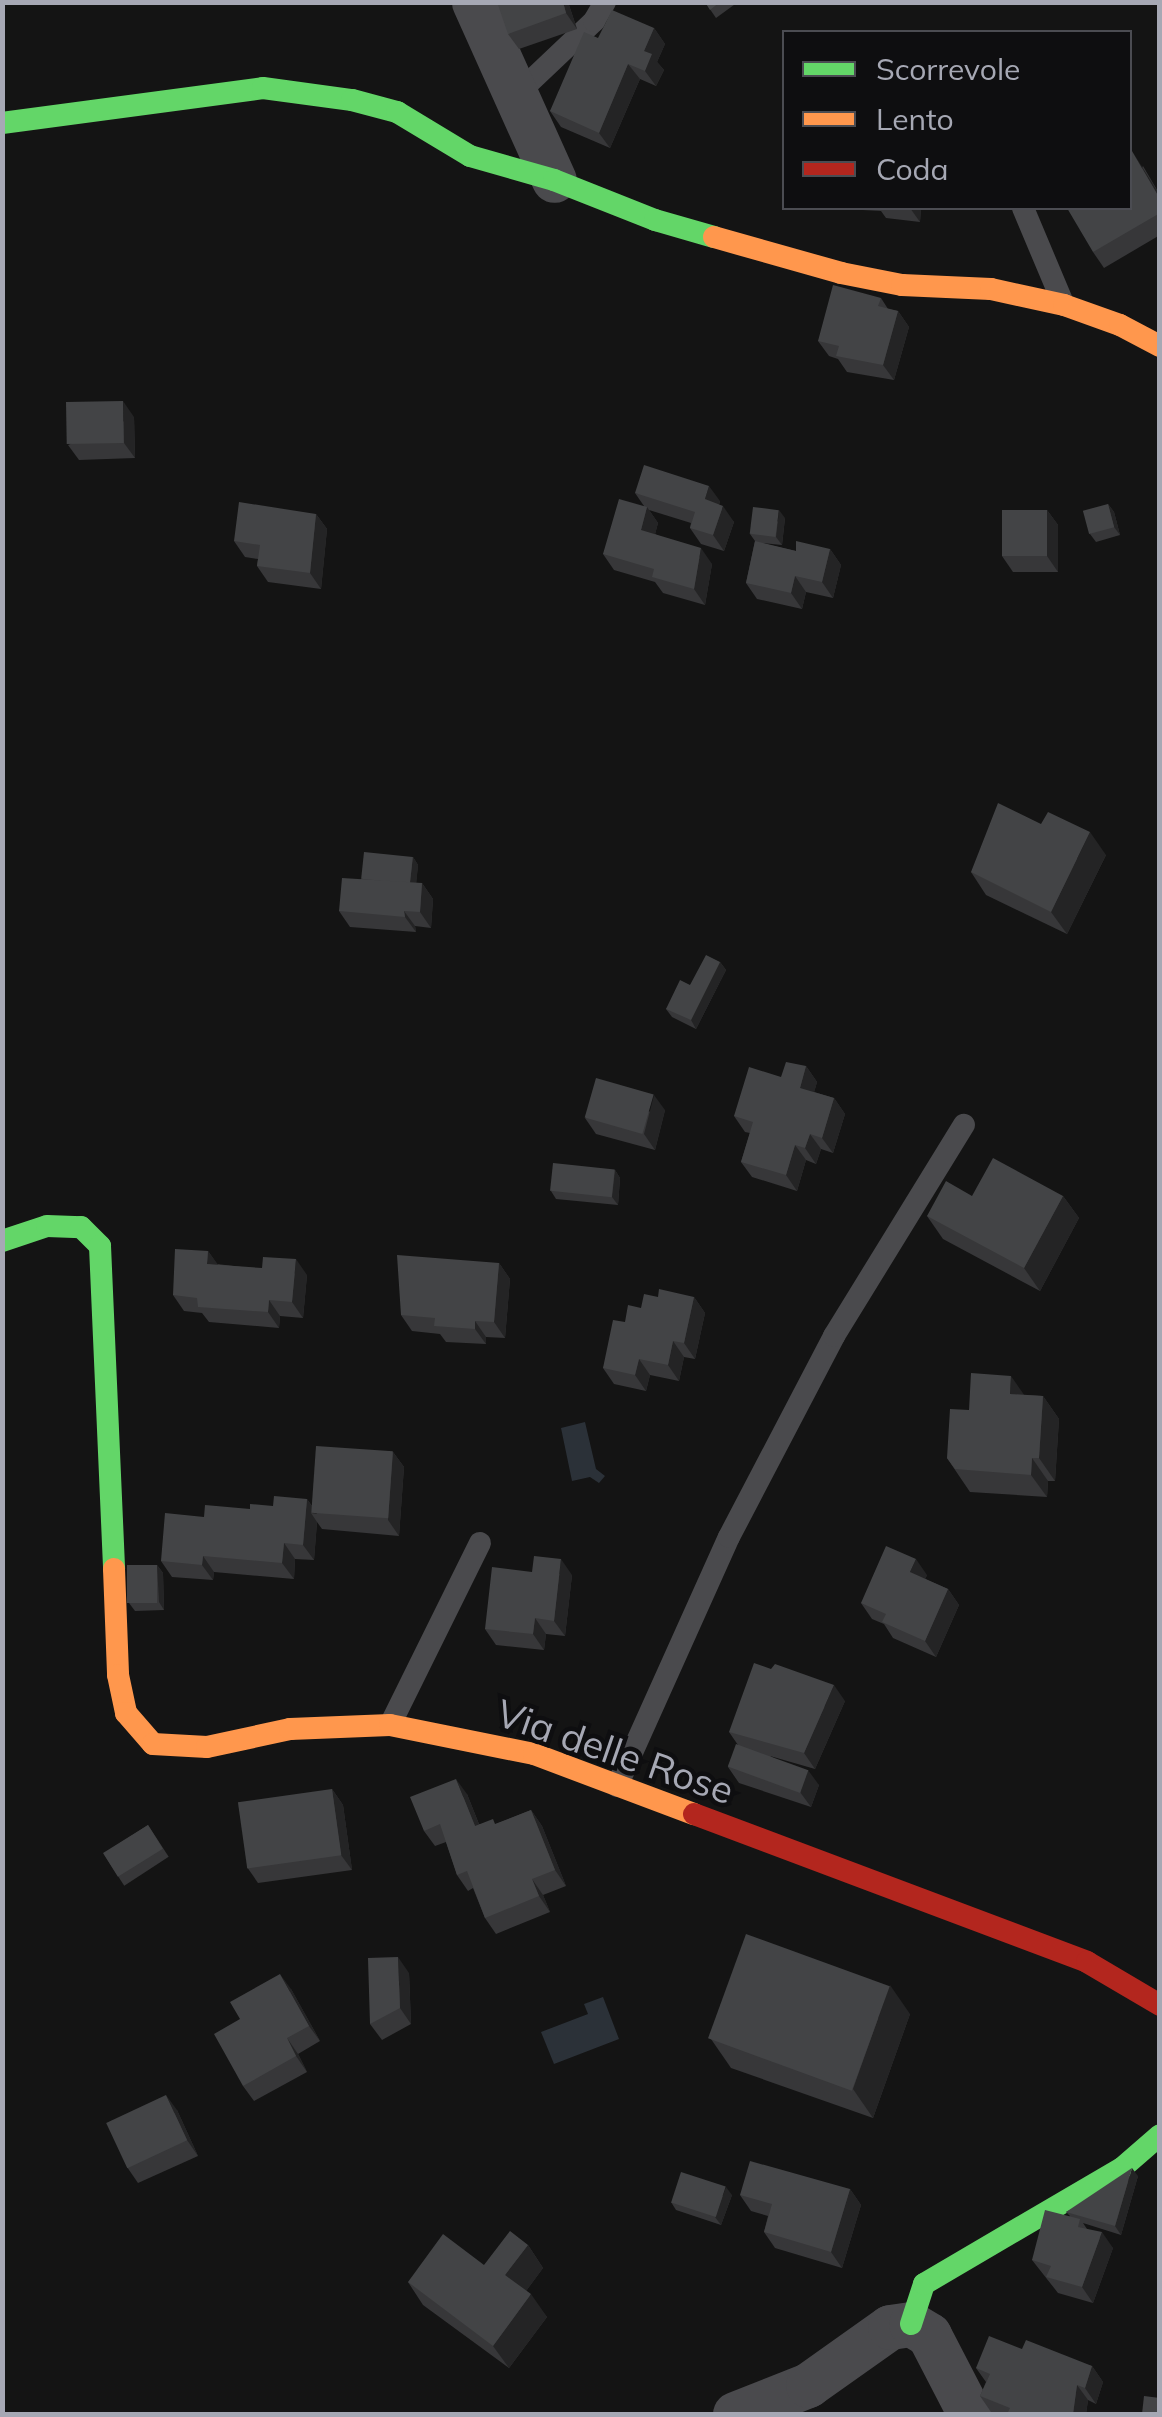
<!DOCTYPE html>
<style>
body{margin:0}
#map{position:relative;width:1162px;height:2417px;overflow:hidden;background:#141414;font-family:Mulish,sans-serif}
div>[style]{position:absolute}
.water>*{inset:0;background:#2b3138}
.lane>*{height:22px;margin:-11px;padding:0 11px;transform-origin:11px;border-radius:11px;background:#4a4a4d}
.street>*{height:45px;margin:-22.5px;padding:0 22.5px;transform-origin:22.5px;border-radius:22.5px;background:#4a4a4d}
.fast>*{height:22px;margin:-11px;padding:0 11px;transform-origin:11px;border-radius:11px;background:#63d668}
.slow>*{height:22px;margin:-11px;padding:0 11px;transform-origin:11px;border-radius:11px;background:#ff974d}
.jam>*{height:22px;margin:-11px;padding:0 11px;transform-origin:11px;border-radius:11px;background:#b3261e}
.wall>*{inset:0;background:#373739;transform-origin:0 0}
.shaded-wall>*{inset:0;background:#242425}
.building>*{inset:0;background:#434446;transform-origin:0 0}
span{translate:-50% -50%;white-space:nowrap;text-align:center;line-height:1.15;-webkit-text-stroke:9px #0e0e10;paint-order:stroke}
.street-label{font-size:38px;color:#a6a8b4}
.frame{position:absolute;inset:0;border:5px solid #a6a8b4;pointer-events:none}
.legend{position:absolute;left:782px;top:30px;width:350px;height:180px;box-sizing:border-box;background:#0e0e10;border:2px solid #4b4c52;margin:0;padding:12px 18px;list-style:none;font-size:30px;color:#a6a8b4}
.legend li{display:flex;align-items:center;gap:20px;height:50px}
.legend b{width:50px;border:2px solid #4b4c52}
</style>
<div id="map">
<div class="water">
<div style="clip-path:polygon(585px 1422px,596px 1469px,605px 1476px,599px 1483px,590px 1477px,572px 1481px,561px 1428px)"></div>
<div style="clip-path:polygon(603px 1997px,619px 2039px,554px 2064px,541px 2032px,588px 2014px,584px 2004px)"></div>
</div>
<div class="lane">
<div style="left:516px;top:95px;width:108px;rotate:-43.5deg"></div>
<div style="left:594px;top:21px;width:22px;rotate:-60deg"></div>
<div style="left:1023px;top:208px;width:101px;rotate:67.2deg"></div>
<div style="left:390px;top:1725px;width:203px;rotate:-63.7deg"></div>
<div style="left:617px;top:1786px;width:273px;rotate:-65.8deg"></div>
<div style="left:729px;top:1537px;width:227px;rotate:-62.4deg"></div>
<div style="left:834px;top:1336px;width:248px;rotate:-58.4deg"></div>
</div>
<div class="street">
<div style="left:474px;top:2px;width:195px;rotate:65.8deg"></div>
<div style="left:735px;top:2414px;width:79px;rotate:-21.7deg"></div>
<div style="left:808px;top:2385px;width:100px;rotate:-35.3deg"></div>
<div style="left:890px;top:2327px;width:21px;rotate:-8deg"></div>
<div style="left:911px;top:2324px;width:21px;rotate:31deg"></div>
<div style="left:929px;top:2335px;width:89px;rotate:62.6deg"></div>
</div>
<div class="fast">
<div style="left:2px;top:123px;width:263px;rotate:-7.6deg"></div>
<div style="left:263px;top:88px;width:90px;rotate:7.7deg"></div>
<div style="left:352px;top:100px;width:47px;rotate:14.9deg"></div>
<div style="left:397px;top:112px;width:85px;rotate:31.1deg"></div>
<div style="left:470px;top:156px;width:87px;rotate:15.9deg"></div>
<div style="left:554px;top:180px;width:109px;rotate:21.6deg"></div>
<div style="left:655px;top:220px;width:61px;rotate:16.1deg"></div>
<div style="left:2px;top:1241px;width:47px;rotate:-18.4deg"></div>
<div style="left:47px;top:1226px;width:34px;rotate:2deg"></div>
<div style="left:81px;top:1227px;width:27px;rotate:45deg"></div>
<div style="left:100px;top:1246px;width:323px;rotate:87.5deg"></div>
<div style="left:911px;top:2324px;width:42px;rotate:-72deg"></div>
<div style="left:924px;top:2284px;width:229px;rotate:-30.4deg"></div>
<div style="left:1122px;top:2168px;width:50px;rotate:-41deg"></div>
</div>
<div class="slow">
<div style="left:714px;top:237px;width:132px;rotate:15.8deg"></div>
<div style="left:841px;top:273px;width:62px;rotate:11.1deg"></div>
<div style="left:902px;top:285px;width:89px;rotate:2.6deg"></div>
<div style="left:991px;top:289px;width:75px;rotate:12.4deg"></div>
<div style="left:1064px;top:305px;width:59px;rotate:19.7deg"></div>
<div style="left:1120px;top:325px;width:45px;rotate:27.7deg"></div>
<div style="left:114px;top:1569px;width:106px;rotate:87.8deg"></div>
<div style="left:118px;top:1675px;width:39px;rotate:78deg"></div>
<div style="left:126px;top:1713px;width:41px;rotate:48.9deg"></div>
<div style="left:153px;top:1744px;width:54px;rotate:3.2deg"></div>
<div style="left:207px;top:1747px;width:85px;rotate:-12.2deg"></div>
<div style="left:290px;top:1729px;width:100px;rotate:-2.3deg"></div>
<div style="left:390px;top:1725px;width:147px;rotate:11.4deg"></div>
<div style="left:534px;top:1754px;width:171px;rotate:20.6deg"></div>
</div>
<div class="jam">
<div style="left:694px;top:1814px;width:420px;rotate:20.6deg"></div>
<div style="left:1087px;top:1962px;width:85px;rotate:30.5deg"></div>
</div>
<div class="wall">
<div style="clip-path:polygon(568px 2px,577px 29px,519px 49px,508px 34px)"></div>
<div style="clip-path:polygon(705px 2px,738px 2px,716px 18px)"></div>
<div style="clip-path:polygon(654px 28px,665px 44px,657px 62px,664px 70px,656px 86px,640px 79px,610px 148px,561px 127px,550px 111px,598px 38px)"></div>
<div style="clip-path:polygon(1143px 166px,1160px 195px,1160px 235px,1104px 268px,1093px 252px)"></div>
<div style="clip-path:polygon(843px 208px,921px 208px,920px 222px,886px 218px,881px 211px,844px 209px)"></div>
<div style="clip-path:polygon(881px 298px,888px 309px,898px 311px,909px 327px,894px 380px,847px 372px,838px 359px,829px 356px,818px 341px)"></div>
<div style="clip-path:polygon(134px 417px,135px 458px,79px 460px,68px 445px)"></div>
<div style="clip-path:polygon(635px 493px,720px 501px,719px 505px,734px 522px,724px 551px,701px 544px,690px 528px,691px 523px,649px 510px,658px 523px,655px 534px,712px 564px,705px 605px,663px 593px,655px 582px,614px 570px,603px 554px,644px 506px)"></div>
<div style="clip-path:polygon(1108px 504px,1114px 512px,1120px 535px,1096px 542px,1090px 534px)"></div>
<div style="clip-path:polygon(1047px 510px,1058px 525px,1058px 572px,1013px 572px,1002px 556px)"></div>
<div style="clip-path:polygon(316px 514px,327px 529px,321px 589px,268px 582px,257px 566px,258px 559px,245px 557px,234px 541px)"></div>
<div style="clip-path:polygon(785px 518px,782px 545px,761px 543px,796px 551px,830px 549px,841px 565px,833px 598px,806px 592px,802px 609px,757px 599px,746px 583px,755px 541px,750px 534px)"></div>
<div style="clip-path:polygon(1106px 855px,1067px 934px,986px 895px,971px 872px)"></div>
<div style="clip-path:polygon(413px 857px,418px 865px,416px 883px,422px 883px,433px 899px,431px 928px,415px 926px,416px 932px,350px 927px,339px 911px,361px 879px)"></div>
<div style="clip-path:polygon(720px 962px,726px 970px,696px 1029px,672px 1017px,666px 1009px,690px 985px)"></div>
<div style="clip-path:polygon(806px 1066px,817px 1082px,814px 1092px,834px 1098px,845px 1114px,833px 1153px,821px 1149px,816px 1164px,806px 1160px,797px 1191px,752px 1177px,741px 1162px,750px 1133px,745px 1132px,734px 1116px,781px 1077px)"></div>
<div style="clip-path:polygon(665px 1110px,655px 1150px,596px 1134px,585px 1118px)"></div>
<div style="clip-path:polygon(615px 1170px,620px 1178px,618px 1205px,556px 1199px,551px 1191px)"></div>
<div style="clip-path:polygon(972px 1196px,1063px 1196px,1079px 1218px,1040px 1291px,943px 1239px,927px 1216px)"></div>
<div style="clip-path:polygon(208px 1251px,217px 1264px,307px 1275px,303px 1318px,280px 1316px,279px 1328px,209px 1322px,202px 1313px,184px 1311px,173px 1295px)"></div>
<div style="clip-path:polygon(499px 1263px,510px 1279px,505px 1338px,486px 1337px,486px 1344px,446px 1342px,440px 1334px,412px 1331px,401px 1315px)"></div>
<div style="clip-path:polygon(658px 1297px,694px 1297px,705px 1313px,695px 1359px,684px 1357px,679px 1381px,650px 1375px,646px 1391px,614px 1384px,603px 1368px,625px 1322px,641px 1308px)"></div>
<div style="clip-path:polygon(1024px 1395px,1043px 1396px,1059px 1419px,1055px 1481px,1048px 1481px,1047px 1497px,970px 1492px,947px 1458px,969px 1410px)"></div>
<div style="clip-path:polygon(393px 1452px,404px 1467px,399px 1536px,322px 1529px,317px 1522px,314px 1560px,295px 1559px,294px 1579px,214px 1572px,213px 1580px,172px 1577px,161px 1561px,204px 1517px,273px 1506px,307px 1499px,312px 1506px)"></div>
<div style="clip-path:polygon(157px 1565px,163px 1573px,164px 1610px,135px 1611px,129px 1603px)"></div>
<div style="clip-path:polygon(532px 1572px,572px 1575px,565px 1636px,546px 1634px,544px 1650px,496px 1645px,485px 1629px)"></div>
<div style="clip-path:polygon(927px 1575px,925px 1579px,948px 1589px,959px 1605px,936px 1657px,893px 1638px,884px 1624px,872px 1619px,861px 1603px)"></div>
<div style="clip-path:polygon(845px 1701px,815px 1769px,770px 1756px,819px 1785px,811px 1807px,739px 1783px,728px 1767px,738px 1745px,729px 1732px)"></div>
<div style="clip-path:polygon(332px 1789px,343px 1805px,352px 1870px,258px 1883px,247px 1867px)"></div>
<div style="clip-path:polygon(467px 1794px,479px 1824px,496px 1824px,531px 1810px,542px 1826px,566px 1886px,543px 1895px,550px 1912px,496px 1934px,485px 1918px,473px 1888px,468px 1891px,457px 1875px,446px 1842px,435px 1846px,424px 1831px)"></div>
<div style="left:148px;top:1825px;width:38px;height:53px;rotate:57deg"></div>
<div style="clip-path:polygon(409px 1973px,411px 2024px,382px 2040px,370px 2024px)"></div>
<div style="clip-path:polygon(291px 1989px,320px 2041px,298px 2054px,307px 2072px,254px 2101px,243px 2086px)"></div>
<div style="clip-path:polygon(910px 2014px,873px 2118px,731px 2068px,711px 2039px)"></div>
<div style="clip-path:polygon(177px 2110px,198px 2156px,138px 2183px,127px 2167px)"></div>
<div style="clip-path:polygon(1138px 2176px,1121px 2235px,1083px 2223px,1087px 2229px,1113px 2248px,1093px 2303px,1058px 2293px,1032px 2260px,1070px 2216px,1066px 2212px)"></div>
<div style="clip-path:polygon(850px 2189px,861px 2205px,842px 2268px,775px 2248px,764px 2232px,768px 2216px,751px 2211px,740px 2195px)"></div>
<div style="clip-path:polygon(732px 2195px,721px 2225px,676px 2210px,671px 2202px)"></div>
<div style="clip-path:polygon(528px 2245px,543px 2268px,526px 2291px,547px 2317px,509px 2368px,423px 2305px,408px 2282px,484px 2265px)"></div>
<div style="clip-path:polygon(1022px 2349px,1092px 2366px,1103px 2382px,1096px 2404px,1088px 2400px,1086px 2414px,997px 2414px,991px 2412px,980px 2396px,986px 2382px,976px 2368px)"></div>
</div>
<div class="shaded-wall">
<div style="clip-path:polygon(563px 2px,568px 2px,577px 29px,566px 13px)"></div>
<div style="clip-path:polygon(654px 28px,665px 44px,657px 62px,664px 70px,656px 86px,645px 71px,644px 51px)"></div>
<div style="clip-path:polygon(628px 64px,640px 79px,610px 148px,599px 133px)"></div>
<div style="clip-path:polygon(1132px 151px,1160px 195px,1160px 199px)"></div>
<div style="clip-path:polygon(910px 208px,921px 208px,920px 222px)"></div>
<div style="clip-path:polygon(898px 311px,909px 327px,894px 380px,883px 365px)"></div>
<div style="clip-path:polygon(123px 401px,134px 417px,135px 458px,124px 443px)"></div>
<div style="clip-path:polygon(709px 486px,720px 501px,716px 514px,705px 499px)"></div>
<div style="clip-path:polygon(1108px 504px,1114px 512px,1120px 535px,1114px 527px)"></div>
<div style="clip-path:polygon(723px 506px,734px 522px,724px 551px,713px 535px)"></div>
<div style="clip-path:polygon(647px 507px,658px 523px,652px 546px,641px 530px)"></div>
<div style="clip-path:polygon(779px 510px,785px 518px,782px 545px,776px 537px)"></div>
<div style="clip-path:polygon(1047px 510px,1058px 525px,1058px 572px,1047px 556px)"></div>
<div style="clip-path:polygon(316px 514px,327px 529px,321px 589px,310px 573px)"></div>
<div style="clip-path:polygon(701px 548px,712px 564px,705px 605px,694px 589px)"></div>
<div style="clip-path:polygon(830px 549px,841px 565px,833px 598px,822px 582px)"></div>
<div style="clip-path:polygon(795px 576px,806px 592px,802px 609px,791px 593px)"></div>
<div style="clip-path:polygon(1090px 832px,1106px 855px,1067px 934px,1051px 912px)"></div>
<div style="clip-path:polygon(413px 857px,418px 865px,415px 898px,409px 890px)"></div>
<div style="clip-path:polygon(422px 883px,433px 899px,431px 928px,420px 912px)"></div>
<div style="clip-path:polygon(404px 911px,415px 926px,416px 932px,405px 917px)"></div>
<div style="clip-path:polygon(720px 962px,726px 970px,696px 1029px,691px 1020px)"></div>
<div style="clip-path:polygon(806px 1066px,817px 1082px,811px 1104px,800px 1088px)"></div>
<div style="clip-path:polygon(654px 1095px,665px 1110px,655px 1150px,644px 1134px)"></div>
<div style="clip-path:polygon(834px 1098px,845px 1114px,833px 1153px,822px 1138px)"></div>
<div style="clip-path:polygon(810px 1134px,821px 1149px,816px 1164px,805px 1148px)"></div>
<div style="clip-path:polygon(795px 1145px,806px 1160px,797px 1191px,786px 1175px)"></div>
<div style="clip-path:polygon(615px 1170px,620px 1178px,618px 1205px,612px 1197px)"></div>
<div style="clip-path:polygon(1063px 1196px,1079px 1218px,1040px 1291px,1024px 1268px)"></div>
<div style="clip-path:polygon(208px 1251px,219px 1266px,207px 1264px)"></div>
<div style="clip-path:polygon(296px 1259px,307px 1275px,303px 1318px,292px 1302px)"></div>
<div style="clip-path:polygon(499px 1263px,510px 1279px,505px 1338px,494px 1322px)"></div>
<div style="clip-path:polygon(694px 1297px,705px 1313px,695px 1359px,684px 1343px)"></div>
<div style="clip-path:polygon(269px 1300px,280px 1316px,279px 1328px,268px 1312px)"></div>
<div style="clip-path:polygon(475px 1321px,486px 1337px,486px 1344px,475px 1329px)"></div>
<div style="clip-path:polygon(673px 1341px,684px 1357px,679px 1381px,668px 1365px)"></div>
<div style="clip-path:polygon(639px 1359px,650px 1375px,646px 1391px,635px 1375px)"></div>
<div style="clip-path:polygon(1011px 1376px,1027px 1399px,1010px 1394px)"></div>
<div style="clip-path:polygon(1043px 1396px,1059px 1419px,1055px 1481px,1039px 1458px)"></div>
<div style="clip-path:polygon(393px 1452px,404px 1467px,399px 1536px,388px 1520px)"></div>
<div style="clip-path:polygon(1032px 1458px,1048px 1481px,1047px 1497px,1031px 1475px)"></div>
<div style="clip-path:polygon(307px 1499px,317px 1514px,311px 1513px,317px 1522px,314px 1560px,303px 1545px)"></div>
<div style="clip-path:polygon(284px 1543px,295px 1559px,294px 1579px,282px 1563px)"></div>
<div style="clip-path:polygon(203px 1556px,214px 1572px,213px 1580px,202px 1565px)"></div>
<div style="clip-path:polygon(561px 1559px,572px 1575px,565px 1636px,554px 1621px)"></div>
<div style="clip-path:polygon(916px 1559px,927px 1575px,921px 1588px,910px 1572px)"></div>
<div style="clip-path:polygon(157px 1565px,163px 1573px,164px 1610px,159px 1602px)"></div>
<div style="clip-path:polygon(948px 1589px,959px 1605px,936px 1657px,925px 1641px)"></div>
<div style="clip-path:polygon(535px 1618px,546px 1634px,544px 1650px,533px 1634px)"></div>
<div style="clip-path:polygon(834px 1685px,845px 1701px,815px 1769px,804px 1753px)"></div>
<div style="clip-path:polygon(808px 1770px,819px 1785px,811px 1807px,800px 1792px)"></div>
<div style="clip-path:polygon(456px 1779px,467px 1794px,486px 1842px,475px 1826px)"></div>
<div style="clip-path:polygon(332px 1789px,343px 1805px,352px 1870px,341px 1855px)"></div>
<div style="clip-path:polygon(531px 1810px,542px 1826px,566px 1886px,555px 1870px)"></div>
<div style="clip-path:polygon(532px 1879px,543px 1895px,550px 1912px,539px 1896px)"></div>
<div style="clip-path:polygon(398px 1957px,409px 1973px,411px 2024px,400px 2008px)"></div>
<div style="clip-path:polygon(280px 1974px,291px 1989px,320px 2041px,309px 2026px)"></div>
<div style="clip-path:polygon(890px 1985px,910px 2014px,873px 2118px,853px 2089px)"></div>
<div style="clip-path:polygon(287px 2038px,298px 2054px,307px 2072px,296px 2056px)"></div>
<div style="clip-path:polygon(166px 2095px,177px 2110px,198px 2156px,187px 2140px)"></div>
<div style="clip-path:polygon(1132px 2168px,1138px 2176px,1121px 2235px,1115px 2226px)"></div>
<div style="clip-path:polygon(726px 2187px,732px 2195px,721px 2225px,715px 2217px)"></div>
<div style="clip-path:polygon(850px 2189px,861px 2205px,842px 2268px,831px 2252px)"></div>
<div style="clip-path:polygon(1102px 2232px,1113px 2248px,1093px 2303px,1082px 2287px)"></div>
<div style="clip-path:polygon(528px 2245px,543px 2268px,521px 2298px,505px 2275px)"></div>
<div style="clip-path:polygon(531px 2294px,547px 2317px,509px 2368px,493px 2346px)"></div>
<div style="clip-path:polygon(1092px 2366px,1103px 2382px,1096px 2404px,1085px 2388px)"></div>
<div style="clip-path:polygon(1077px 2385px,1088px 2400px,1086px 2414px,1073px 2414px)"></div>
</div>
<div class="building">
<div style="clip-path:polygon(497px 2px,563px 2px,566px 13px,508px 34px)"></div>
<div style="clip-path:polygon(705px 2px,720px 2px,710px 10px)"></div>
<div style="clip-path:polygon(612px 10px,654px 28px,644px 51px,652px 54px,645px 71px,628px 64px,599px 133px,550px 111px,584px 32px,598px 38px)"></div>
<div style="clip-path:polygon(1132px 151px,1160px 199px,1160px 213px,1093px 252px,1067px 208px,1130px 208px,1130px 152px)"></div>
<div style="clip-path:polygon(833px 285px,881px 298px,878px 306px,898px 311px,883px 365px,836px 356px,839px 346px,818px 341px)"></div>
<div style="left:123px;top:401px;width:42px;height:57px;rotate:89deg"></div>
<div style="clip-path:polygon(644px 465px,709px 486px,705px 499px,723px 506px,713px 535px,690px 528px,695px 512px,635px 493px)"></div>
<div style="clip-path:polygon(619px 499px,647px 507px,641px 530px,701px 548px,694px 589px,652px 577px,654px 569px,603px 554px)"></div>
<div style="clip-path:polygon(239px 502px,316px 514px,310px 573px,257px 566px,260px 545px,234px 541px)"></div>
<div style="left:1108px;top:504px;width:24px;height:26px;rotate:75deg"></div>
<div style="left:753px;top:507px;width:26px;height:27px;rotate:7deg"></div>
<div style="left:1002px;top:510px;width:45px;height:46px"></div>
<div style="clip-path:polygon(755px 541px,796px 551px,796px 541px,830px 549px,822px 582px,795px 576px,791px 593px,746px 583px)"></div>
<div style="clip-path:polygon(998px 803px,1041px 824px,1048px 812px,1090px 832px,1051px 912px,971px 872px)"></div>
<div style="left:364px;top:852px;width:49px;height:27px;rotate:6deg"></div>
<div style="clip-path:polygon(342px 878px,422px 883px,420px 912px,404px 911px,405px 917px,339px 911px)"></div>
<div style="clip-path:polygon(706px 955px,720px 962px,691px 1020px,666px 1009px,680px 980px,690px 985px)"></div>
<div style="clip-path:polygon(786px 1062px,806px 1066px,800px 1088px,834px 1098px,822px 1138px,810px 1134px,805px 1148px,795px 1145px,786px 1175px,741px 1162px,753px 1122px,734px 1116px,749px 1067px,781px 1077px)"></div>
<div style="left:596px;top:1078px;width:60px;height:41px;rotate:16deg"></div>
<div style="clip-path:polygon(993px 1158px,1063px 1196px,1024px 1268px,927px 1216px,946px 1181px,972px 1196px)"></div>
<div style="left:553px;top:1163px;width:62px;height:28px;rotate:6deg"></div>
<div style="clip-path:polygon(175px 1249px,208px 1251px,207px 1264px,262px 1268px,263px 1257px,296px 1259px,292px 1302px,269px 1300px,268px 1312px,198px 1307px,197px 1298px,173px 1295px)"></div>
<div style="clip-path:polygon(397px 1255px,499px 1263px,494px 1322px,475px 1321px,475px 1329px,434px 1326px,435px 1318px,401px 1315px)"></div>
<div style="clip-path:polygon(659px 1289px,694px 1297px,684px 1343px,673px 1341px,668px 1365px,639px 1359px,635px 1375px,603px 1368px,613px 1320px,625px 1322px,628px 1305px,641px 1308px,644px 1294px,658px 1297px)"></div>
<div style="clip-path:polygon(971px 1373px,1011px 1376px,1010px 1394px,1043px 1396px,1039px 1458px,1032px 1458px,1031px 1475px,955px 1469px,947px 1458px,950px 1409px,969px 1410px)"></div>
<div style="left:316px;top:1446px;width:77px;height:67px;rotate:4deg"></div>
<div style="clip-path:polygon(274px 1496px,307px 1499px,303px 1545px,284px 1543px,282px 1563px,203px 1556px,202px 1565px,161px 1561px,165px 1513px,204px 1517px,205px 1505px,250px 1509px,250px 1504px,273px 1506px)"></div>
<div style="clip-path:polygon(886px 1546px,916px 1559px,910px 1572px,948px 1589px,925px 1641px,882px 1622px,886px 1614px,861px 1603px)"></div>
<div style="clip-path:polygon(534px 1556px,561px 1559px,554px 1621px,535px 1618px,533px 1634px,485px 1629px,492px 1567px,532px 1572px)"></div>
<div style="left:127px;top:1565px;width:30px;height:38px"></div>
<div style="clip-path:polygon(754px 1663px,771px 1669px,775px 1664px,834px 1685px,804px 1753px,729px 1732px)"></div>
<div style="left:736px;top:1744px;width:77px;height:24px;rotate:20deg"></div>
<div style="clip-path:polygon(456px 1779px,475px 1826px,493px 1819px,495px 1824px,531px 1810px,555px 1870px,532px 1879px,539px 1896px,485px 1918px,467px 1871px,457px 1875px,440px 1824px,424px 1831px,410px 1797px)"></div>
<div style="left:332px;top:1789px;width:67px;height:95px;rotate:82deg"></div>
<div style="left:148px;top:1825px;width:28px;height:53px;rotate:58deg"></div>
<div style="left:746px;top:1934px;width:153px;height:111px;rotate:20deg"></div>
<div style="clip-path:polygon(398px 1957px,400px 2008px,370px 2024px,368px 1958px)"></div>
<div style="clip-path:polygon(280px 1974px,309px 2026px,287px 2038px,296px 2056px,243px 2086px,214px 2034px,240px 2019px,230px 2002px)"></div>
<div style="left:166px;top:2095px;width:50px;height:66px;rotate:65deg"></div>
<div style="clip-path:polygon(750px 2161px,850px 2189px,831px 2252px,764px 2232px,772px 2204px,740px 2195px)"></div>
<div style="clip-path:polygon(1132px 2168px,1115px 2226px,1066px 2212px)"></div>
<div style="left:681px;top:2172px;width:47px;height:32px;rotate:18deg"></div>
<div style="clip-path:polygon(1045px 2210px,1080px 2219px,1078px 2227px,1102px 2232px,1082px 2287px,1046px 2277px,1051px 2266px,1032px 2260px)"></div>
<div style="clip-path:polygon(510px 2231px,528px 2245px,505px 2275px,531px 2294px,493px 2346px,408px 2282px,443px 2234px,484px 2265px)"></div>
<div style="clip-path:polygon(989px 2336px,1022px 2349px,1026px 2340px,1092px 2366px,1085px 2388px,1077px 2385px,1073px 2414px,1007px 2414px,1010px 2408px,980px 2396px,990px 2374px,976px 2368px)"></div>
<div style="clip-path:polygon(1144px 2396px,1160px 2398px,1160px 2414px,1142px 2414px)"></div>
</div>
<div class="street-label">
<span style="left:615px;top:1752px;rotate:19deg">Via delle Rose</span>
</div>
<div class="frame"></div>
<ul class="legend">
<li><b style="height:12px;background:#63d668"></b>Scorrevole</li>
<li><b style="height:12px;background:#ff974d"></b>Lento</li>
<li><b style="height:12px;background:#b3261e"></b>Coda</li>
</ul>
</div>
